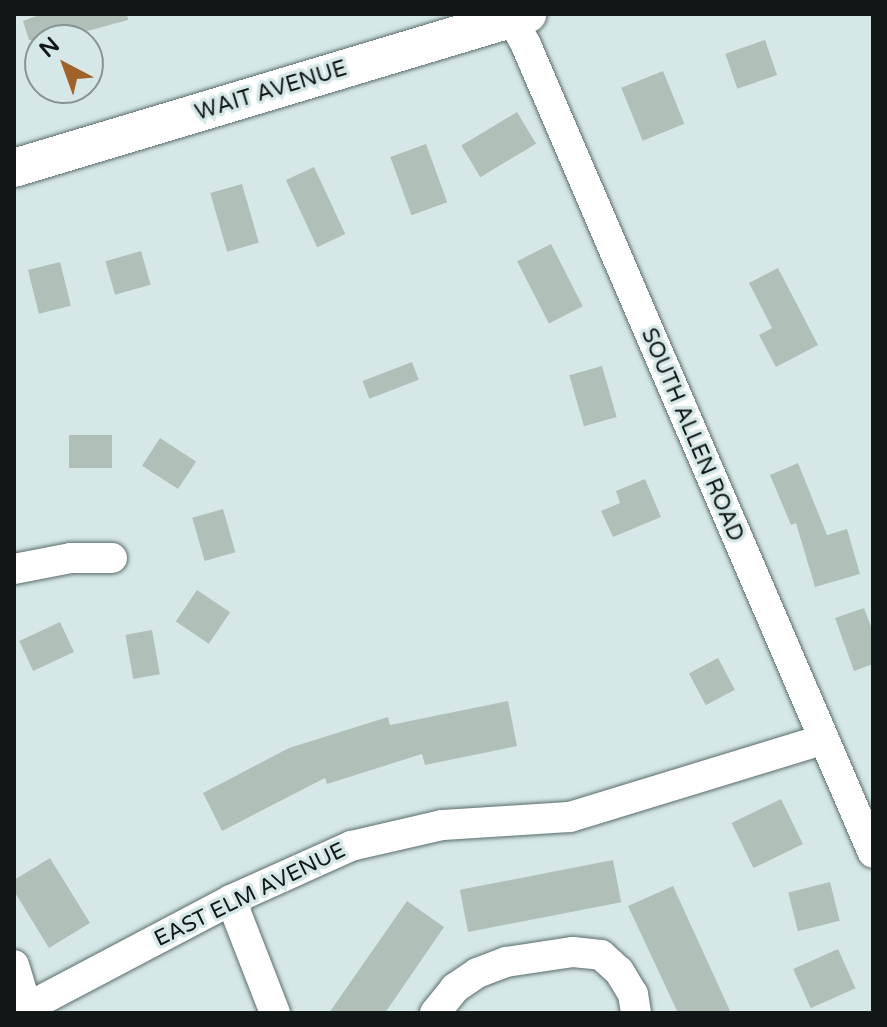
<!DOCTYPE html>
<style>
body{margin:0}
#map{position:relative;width:887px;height:1027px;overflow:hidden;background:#d5e8e7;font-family:"Varela Round",sans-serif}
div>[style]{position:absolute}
.building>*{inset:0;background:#b0c0b8;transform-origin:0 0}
.roads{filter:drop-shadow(0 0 2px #5a6b6a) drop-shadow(0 0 2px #5a6b6a)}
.minor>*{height:30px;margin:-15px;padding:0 15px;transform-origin:15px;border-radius:15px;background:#fff}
.major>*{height:38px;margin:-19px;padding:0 19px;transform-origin:19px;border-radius:19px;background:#fff}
span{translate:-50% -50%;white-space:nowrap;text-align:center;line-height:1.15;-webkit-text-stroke:7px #d5e8e7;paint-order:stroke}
.street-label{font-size:22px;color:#111717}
.frame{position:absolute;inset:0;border:16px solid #111717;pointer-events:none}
.north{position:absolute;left:24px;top:24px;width:80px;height:80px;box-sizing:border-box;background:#d5e8e7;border:2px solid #879494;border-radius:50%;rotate:319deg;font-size:22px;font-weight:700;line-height:32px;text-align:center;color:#111717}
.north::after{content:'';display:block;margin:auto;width:28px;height:36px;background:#a16229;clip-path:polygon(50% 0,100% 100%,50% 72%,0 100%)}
</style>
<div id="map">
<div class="building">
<div style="clip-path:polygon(42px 14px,127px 14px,128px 20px,76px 34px,78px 40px,29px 40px,23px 21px)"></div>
<div style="left:765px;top:40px;width:37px;height:42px;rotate:71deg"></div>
<div style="left:663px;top:71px;width:57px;height:45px;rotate:68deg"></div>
<div style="left:517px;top:112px;width:37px;height:65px;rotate:59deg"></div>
<div style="left:426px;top:144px;width:62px;height:38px;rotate:70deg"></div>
<div style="left:314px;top:167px;width:74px;height:31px;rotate:65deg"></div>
<div style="left:242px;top:184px;width:61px;height:33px;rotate:74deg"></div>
<div style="left:551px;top:244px;width:70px;height:38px;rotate:63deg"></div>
<div style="left:141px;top:251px;width:35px;height:37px;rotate:74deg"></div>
<div style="left:60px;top:262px;width:45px;height:33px;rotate:76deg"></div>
<div style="clip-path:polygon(778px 268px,818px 345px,776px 367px,759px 335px,772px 328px,749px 283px)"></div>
<div style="left:412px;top:362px;width:19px;height:53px;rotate:69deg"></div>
<div style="left:602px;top:366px;width:53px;height:34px;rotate:74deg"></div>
<div style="left:69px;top:435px;width:43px;height:33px"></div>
<div style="left:160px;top:438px;width:43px;height:33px;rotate:33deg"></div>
<div style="clip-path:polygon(798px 463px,827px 535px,847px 529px,860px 574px,815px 587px,796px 523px,791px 525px,770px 475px)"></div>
<div style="clip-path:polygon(645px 479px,661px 517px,613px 537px,601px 511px,620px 503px,616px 491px)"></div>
<div style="left:223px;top:509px;width:45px;height:32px;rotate:74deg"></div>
<div style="left:197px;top:590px;width:40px;height:38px;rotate:34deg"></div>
<div style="clip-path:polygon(864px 608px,873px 632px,873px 664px,854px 671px,835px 618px)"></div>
<div style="left:60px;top:622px;width:33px;height:45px;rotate:65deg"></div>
<div style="left:152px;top:630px;width:45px;height:27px;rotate:80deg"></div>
<div style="left:718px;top:658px;width:36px;height:33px;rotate:62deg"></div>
<div style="clip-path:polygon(508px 701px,517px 746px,425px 765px,422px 754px,327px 784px,325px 778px,222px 831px,203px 793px,289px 748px,388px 717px,390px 725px)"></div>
<div style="left:781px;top:799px;width:50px;height:55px;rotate:64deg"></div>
<div style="clip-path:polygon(50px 858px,90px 923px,49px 948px,14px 891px,14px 880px)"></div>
<div style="left:613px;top:860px;width:43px;height:156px;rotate:79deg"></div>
<div style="left:830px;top:882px;width:40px;height:43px;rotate:76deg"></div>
<div style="clip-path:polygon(673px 886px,731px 1013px,678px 1013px,628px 906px)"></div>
<div style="clip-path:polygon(407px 901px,444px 927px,385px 1013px,329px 1013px)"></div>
<div style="left:838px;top:949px;width:43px;height:49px;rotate:66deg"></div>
</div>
<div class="roads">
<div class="minor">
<div style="left:509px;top:14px;width:35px;rotate:61deg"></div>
<div style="left:526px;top:45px;width:879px;rotate:66.76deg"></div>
<div style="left:14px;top:569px;width:58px;rotate:-10.9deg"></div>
<div style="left:71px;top:558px;width:41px"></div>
<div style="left:231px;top:900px;width:121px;rotate:68.7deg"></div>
<div style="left:14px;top:965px;width:45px;rotate:73.2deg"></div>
<div style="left:17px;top:1013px;width:242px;rotate:-27.8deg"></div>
<div style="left:231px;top:900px;width:132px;rotate:-24.2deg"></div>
<div style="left:351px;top:846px;width:93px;rotate:-13deg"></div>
<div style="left:442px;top:825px;width:128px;rotate:-3.6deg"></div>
<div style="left:570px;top:817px;width:264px;rotate:-17deg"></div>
<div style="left:435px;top:1013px;width:32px;rotate:-51deg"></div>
<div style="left:455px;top:988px;width:27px;rotate:-34deg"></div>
<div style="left:477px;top:973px;width:31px;rotate:-21deg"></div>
<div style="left:506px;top:962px;width:68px;rotate:-8.5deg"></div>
<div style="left:573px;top:952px;width:28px;rotate:6deg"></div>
<div style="left:601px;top:955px;width:24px;rotate:42deg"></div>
<div style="left:619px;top:971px;width:27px;rotate:59deg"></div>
<div style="left:633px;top:994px;width:19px;rotate:81deg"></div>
</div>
<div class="major">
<div style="left:14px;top:168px;width:536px;rotate:-16.71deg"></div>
</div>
</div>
<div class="street-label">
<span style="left:271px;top:91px;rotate:-17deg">WAIT AVENUE</span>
<span style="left:692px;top:435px;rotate:67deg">SOUTH ALLEN ROAD</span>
<span style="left:250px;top:895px;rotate:-26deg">EAST ELM AVENUE</span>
</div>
<div class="frame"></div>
<div class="north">N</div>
</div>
